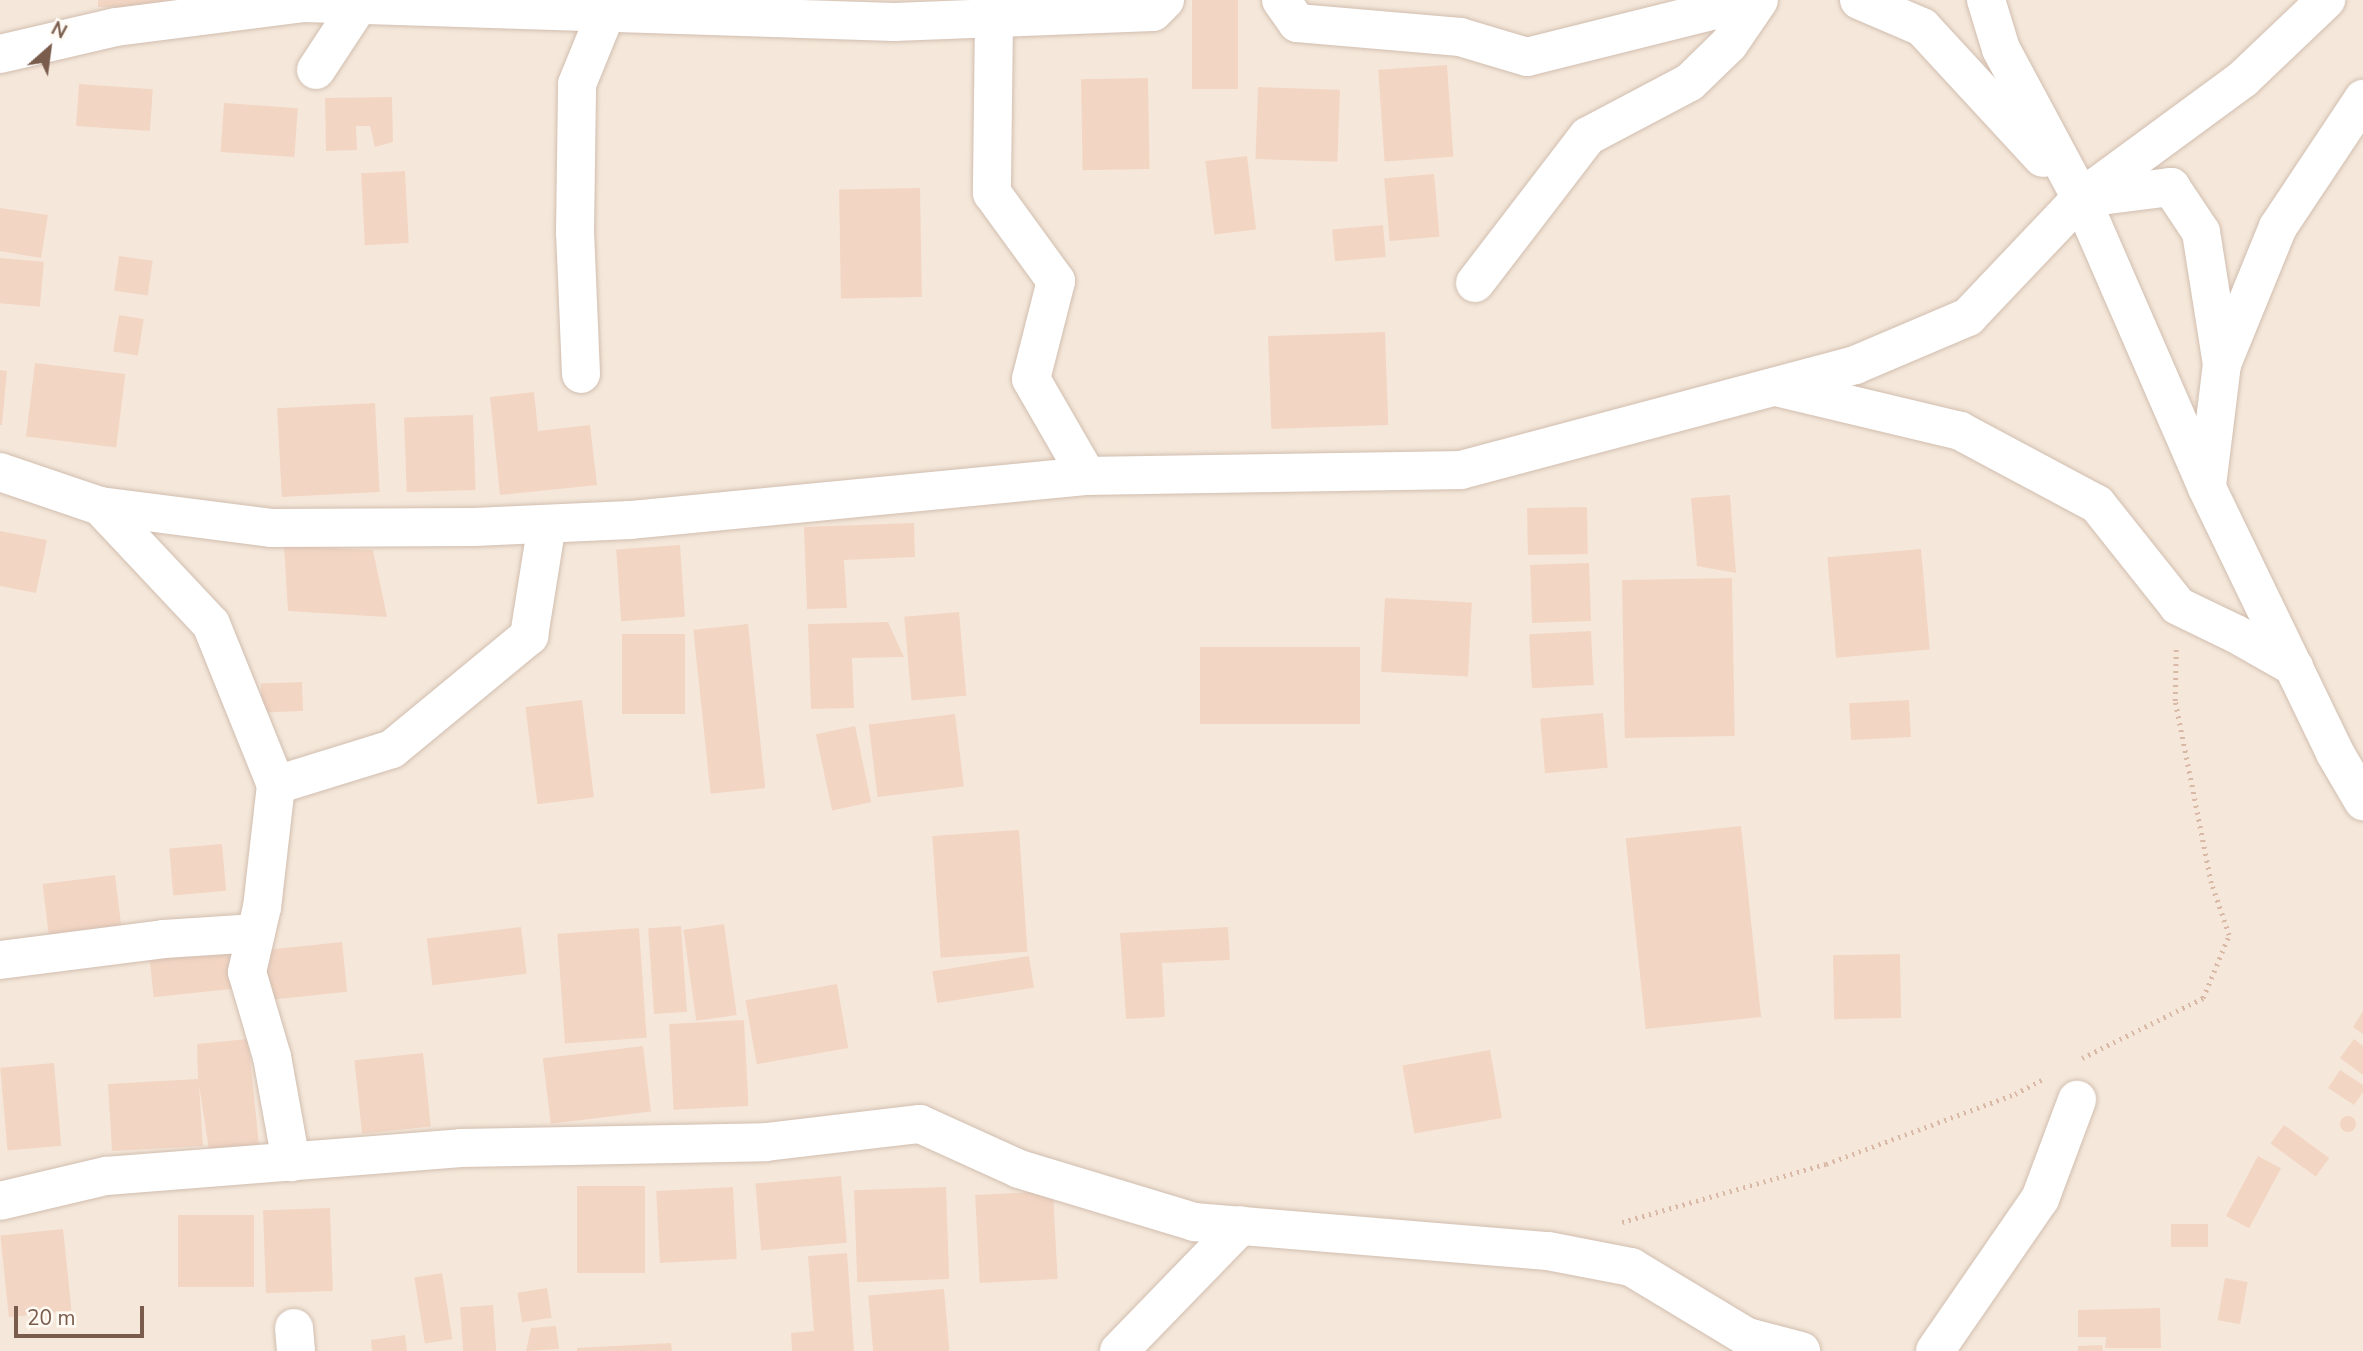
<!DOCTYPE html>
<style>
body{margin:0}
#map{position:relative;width:2363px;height:1351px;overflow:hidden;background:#fdf6ec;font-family:"Nunito Sans",sans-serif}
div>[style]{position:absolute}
.residential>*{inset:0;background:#f5e8da;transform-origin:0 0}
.building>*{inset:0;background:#f3d5c3;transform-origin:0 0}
.round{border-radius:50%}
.path>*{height:4.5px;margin-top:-2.25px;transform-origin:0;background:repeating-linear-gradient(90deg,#d9b8a5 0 2px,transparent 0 7px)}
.roads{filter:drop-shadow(0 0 2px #d1beb0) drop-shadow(0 0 2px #d1beb0)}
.minor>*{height:38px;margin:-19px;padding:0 19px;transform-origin:19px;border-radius:19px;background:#fff}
span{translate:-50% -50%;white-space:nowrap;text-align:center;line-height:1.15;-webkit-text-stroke:5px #fffaf3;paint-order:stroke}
.north{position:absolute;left:14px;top:14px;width:70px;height:70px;-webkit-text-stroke:5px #fffaf3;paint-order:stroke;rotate:28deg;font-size:19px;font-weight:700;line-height:28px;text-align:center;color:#7a5c4d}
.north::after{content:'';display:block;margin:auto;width:24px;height:32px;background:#7a5c4d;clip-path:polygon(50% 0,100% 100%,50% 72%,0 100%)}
.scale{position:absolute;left:14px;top:1306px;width:130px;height:32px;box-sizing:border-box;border:4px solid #7a5c4d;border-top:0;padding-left:9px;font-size:21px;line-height:24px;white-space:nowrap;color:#7a5c4d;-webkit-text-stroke:5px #fffaf3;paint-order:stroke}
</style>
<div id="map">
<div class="residential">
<div style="left:0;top:0;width:2363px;height:1351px"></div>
</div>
<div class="building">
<div style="clip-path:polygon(98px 0,181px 0,181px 9px,98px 7px)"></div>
<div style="left:1192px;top:0;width:46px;height:89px"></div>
<div style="left:1447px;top:65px;width:92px;height:69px;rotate:86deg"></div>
<div style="left:1148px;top:78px;width:91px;height:67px;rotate:89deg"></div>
<div style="left:79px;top:84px;width:74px;height:42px;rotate:4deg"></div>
<div style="left:1258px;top:87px;width:82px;height:72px;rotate:2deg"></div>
<div style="clip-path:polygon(392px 97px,393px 142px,375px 147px,370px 126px,356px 126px,357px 150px,326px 151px,325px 98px)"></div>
<div style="left:224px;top:103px;width:74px;height:49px;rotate:4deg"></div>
<div style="left:1247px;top:156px;width:74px;height:42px;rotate:83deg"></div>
<div style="left:405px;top:171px;width:72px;height:44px;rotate:87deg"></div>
<div style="left:1434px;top:174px;width:63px;height:50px;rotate:85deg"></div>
<div style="left:920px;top:188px;width:109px;height:81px;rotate:89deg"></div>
<div style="clip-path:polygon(0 208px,48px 215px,41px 258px,0 251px)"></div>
<div style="left:1383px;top:225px;width:32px;height:51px;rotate:85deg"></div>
<div style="left:119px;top:256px;width:34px;height:35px;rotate:8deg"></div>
<div style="left:0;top:258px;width:44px;height:45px;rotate:5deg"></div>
<div style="left:119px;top:315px;width:25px;height:37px;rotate:9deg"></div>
<div style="left:1385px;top:332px;width:93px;height:117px;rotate:88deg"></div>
<div style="left:35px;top:363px;width:91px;height:74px;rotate:7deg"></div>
<div style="clip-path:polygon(0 370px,7px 371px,2px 425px,0 425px)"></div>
<div style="clip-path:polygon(534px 392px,538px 431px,590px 425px,597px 485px,500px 495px,490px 397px)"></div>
<div style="left:375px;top:403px;width:89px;height:98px;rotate:87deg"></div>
<div style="left:473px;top:415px;width:75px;height:69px;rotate:88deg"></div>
<div style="clip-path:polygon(1730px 495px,1736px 573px,1697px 566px,1691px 498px)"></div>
<div style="left:1587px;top:507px;width:47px;height:60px;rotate:89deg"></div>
<div style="clip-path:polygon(914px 523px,915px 557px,844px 560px,847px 608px,807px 609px,804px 527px)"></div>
<div style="clip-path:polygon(0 531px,47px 540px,36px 593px,0 586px)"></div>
<div style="left:680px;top:545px;width:72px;height:64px;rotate:86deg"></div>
<div style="clip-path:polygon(284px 546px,373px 550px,387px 617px,288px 611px)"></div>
<div style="left:1921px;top:549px;width:101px;height:94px;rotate:85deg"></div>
<div style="left:1589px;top:563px;width:58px;height:59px;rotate:88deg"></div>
<div style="left:1732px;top:578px;width:158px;height:110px;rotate:89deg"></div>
<div style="left:1385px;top:598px;width:87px;height:74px;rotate:3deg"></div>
<div style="left:959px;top:612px;width:84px;height:55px;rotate:85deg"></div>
<div style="clip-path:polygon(888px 622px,904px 657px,852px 658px,854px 708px,811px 709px,808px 624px)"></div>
<div style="left:748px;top:624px;width:165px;height:55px;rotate:84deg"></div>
<div style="left:1591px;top:631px;width:54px;height:62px;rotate:87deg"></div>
<div style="left:622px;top:634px;width:63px;height:80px"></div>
<div style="left:1200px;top:647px;width:160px;height:77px"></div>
<div style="left:302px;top:682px;width:29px;height:41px;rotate:88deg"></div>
<div style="left:582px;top:700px;width:98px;height:57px;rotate:83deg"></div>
<div style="left:1909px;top:700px;width:37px;height:60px;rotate:87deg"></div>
<div style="left:1603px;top:713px;width:55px;height:63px;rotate:85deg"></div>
<div style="left:955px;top:714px;width:73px;height:87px;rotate:83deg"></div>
<div style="left:855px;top:726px;width:78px;height:40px;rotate:78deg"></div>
<div style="left:1741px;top:826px;width:192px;height:116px;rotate:84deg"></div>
<div style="left:1019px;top:830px;width:122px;height:87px;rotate:86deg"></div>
<div style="left:222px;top:844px;width:47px;height:53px;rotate:85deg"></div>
<div style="left:115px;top:875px;width:57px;height:73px;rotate:83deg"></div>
<div style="left:724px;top:924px;width:92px;height:41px;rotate:82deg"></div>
<div style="left:681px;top:926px;width:86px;height:33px;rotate:86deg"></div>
<div style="left:521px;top:927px;width:47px;height:95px;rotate:83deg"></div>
<div style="clip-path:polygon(1228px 927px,1230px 960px,1162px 963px,1165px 1017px,1126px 1019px,1120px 933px)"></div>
<div style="left:639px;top:928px;width:110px;height:82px;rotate:86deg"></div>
<div style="left:342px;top:942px;width:50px;height:79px;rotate:84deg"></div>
<div style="left:229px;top:949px;width:40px;height:80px;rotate:84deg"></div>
<div style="left:1900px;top:954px;width:64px;height:67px;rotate:89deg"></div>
<div style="left:1029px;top:956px;width:32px;height:98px;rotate:81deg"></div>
<div style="left:837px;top:984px;width:65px;height:93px;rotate:80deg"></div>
<div style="clip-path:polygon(2363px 1011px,2363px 1034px,2353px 1027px)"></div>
<div style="left:744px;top:1020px;width:86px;height:75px;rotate:87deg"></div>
<div style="clip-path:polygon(248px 1039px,259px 1145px,209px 1150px,199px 1085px,203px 1146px,112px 1151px,108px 1084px,198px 1079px,197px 1044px)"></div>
<div style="clip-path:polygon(2354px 1039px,2363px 1046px,2363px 1075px,2340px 1058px)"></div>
<div style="left:643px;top:1046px;width:66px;height:101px;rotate:83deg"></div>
<div style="left:1490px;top:1050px;width:69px;height:89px;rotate:80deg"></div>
<div style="left:423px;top:1053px;width:74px;height:69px;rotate:84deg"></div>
<div style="left:54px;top:1063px;width:83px;height:54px;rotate:85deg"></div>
<div style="clip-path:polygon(2340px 1070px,2363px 1085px,2363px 1092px,2354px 1105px,2328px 1088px)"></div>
<div class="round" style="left:2340px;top:1116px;width:16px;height:16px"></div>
<div style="left:2284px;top:1125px;width:56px;height:23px;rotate:36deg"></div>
<div style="left:2258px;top:1156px;width:26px;height:68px;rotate:28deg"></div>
<div style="left:841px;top:1176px;width:67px;height:86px;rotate:85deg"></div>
<div style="left:577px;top:1186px;width:68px;height:87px"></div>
<div style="left:733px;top:1187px;width:72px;height:77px;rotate:87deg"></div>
<div style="left:946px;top:1187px;width:92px;height:92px;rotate:88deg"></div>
<div style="left:1053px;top:1191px;width:88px;height:78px;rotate:87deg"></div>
<div style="left:330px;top:1208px;width:83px;height:67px;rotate:88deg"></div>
<div style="left:178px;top:1215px;width:76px;height:72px"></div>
<div style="left:2171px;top:1224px;width:37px;height:23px"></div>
<div style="left:63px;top:1229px;width:82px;height:63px;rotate:84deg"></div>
<div style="clip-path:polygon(847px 1253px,854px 1351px,792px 1351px,791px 1333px,814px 1331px,808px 1256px)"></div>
<div style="left:442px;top:1273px;width:67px;height:28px;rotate:81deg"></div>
<div style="left:2225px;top:1278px;width:23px;height:43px;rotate:10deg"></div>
<div style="left:547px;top:1288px;width:30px;height:30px;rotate:81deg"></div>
<div style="left:944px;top:1289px;width:62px;height:76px;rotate:85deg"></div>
<div style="left:493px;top:1305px;width:46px;height:33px;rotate:86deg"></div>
<div style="clip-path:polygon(2160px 1308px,2161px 1348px,2105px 1348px,2106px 1337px,2078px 1337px,2078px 1310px)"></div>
<div style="clip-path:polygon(556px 1326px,559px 1349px,526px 1351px,531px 1328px)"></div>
<div style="clip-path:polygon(405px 1335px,407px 1351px,372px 1351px,371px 1340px)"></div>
<div style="clip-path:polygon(671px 1343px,672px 1351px,577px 1351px,577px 1348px)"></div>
<div style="clip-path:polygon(2102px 1345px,2103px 1351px,2078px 1351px,2078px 1346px)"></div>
</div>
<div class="path">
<div style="left:2082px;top:1058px;width:135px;rotate:-26.4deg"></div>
<div style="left:2203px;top:998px;width:68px;rotate:-67.6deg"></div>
<div style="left:2229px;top:935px;width:55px;rotate:-109.1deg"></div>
<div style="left:2211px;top:883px;width:186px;rotate:-101.2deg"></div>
<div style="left:2175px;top:701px;width:52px;rotate:-88.9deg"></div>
<div style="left:1622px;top:1222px;width:212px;rotate:-15.9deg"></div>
<div style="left:1826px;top:1164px;width:202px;rotate:-20.3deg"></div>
<div style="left:2015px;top:1094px;width:30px;rotate:-28deg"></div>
</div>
<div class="roads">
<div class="minor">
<div style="left:1281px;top:0;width:28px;rotate:55deg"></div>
<div style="left:1297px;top:23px;width:164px;rotate:4.9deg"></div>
<div style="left:1460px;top:37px;width:70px;rotate:16.6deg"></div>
<div style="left:1527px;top:57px;width:236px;rotate:-14deg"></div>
<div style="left:1859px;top:0;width:69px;rotate:23.2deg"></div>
<div style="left:1922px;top:27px;width:178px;rotate:47.3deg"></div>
<div style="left:1986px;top:0;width:51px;rotate:73deg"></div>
<div style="left:2001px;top:49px;width:169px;rotate:61.8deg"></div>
<div style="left:2081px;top:198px;width:316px;rotate:66.5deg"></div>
<div style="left:2207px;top:488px;width:294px;rotate:64.2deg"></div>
<div style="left:2335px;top:753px;width:56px;rotate:59.7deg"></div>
<div style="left:994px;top:19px;width:174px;rotate:90.7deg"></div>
<div style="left:992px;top:193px;width:109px;rotate:54deg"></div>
<div style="left:1056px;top:281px;width:101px;rotate:104.3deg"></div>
<div style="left:1031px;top:379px;width:112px;rotate:60deg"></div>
<div style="left:0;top:54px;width:119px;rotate:-13.1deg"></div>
<div style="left:116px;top:27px;width:190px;rotate:-7.3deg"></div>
<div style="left:304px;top:3px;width:590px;rotate:1.84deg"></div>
<div style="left:894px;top:22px;width:259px;rotate:-2.2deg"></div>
<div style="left:1153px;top:12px;width:17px;rotate:-45deg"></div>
<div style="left:316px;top:70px;width:84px;rotate:-56.7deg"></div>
<div style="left:2085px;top:198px;width:87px;rotate:-7.3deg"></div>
<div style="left:2171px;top:187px;width:54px;rotate:56.3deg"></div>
<div style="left:2201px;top:232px;width:134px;rotate:81deg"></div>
<div style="left:1475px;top:283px;width:185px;rotate:-52.5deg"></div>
<div style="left:1588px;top:136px;width:115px;rotate:-27.9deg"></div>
<div style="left:1690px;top:82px;width:54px;rotate:-44.3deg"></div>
<div style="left:1729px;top:44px;width:53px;rotate:-55.7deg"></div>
<div style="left:581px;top:374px;width:141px;rotate:-92.4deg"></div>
<div style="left:575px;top:233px;width:149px;rotate:-89.2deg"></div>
<div style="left:577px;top:84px;width:77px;rotate:-67.8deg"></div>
<div style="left:606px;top:13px;width:18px;rotate:-47deg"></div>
<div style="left:1780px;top:388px;width:185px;rotate:13.4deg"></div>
<div style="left:1960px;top:431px;width:155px;rotate:28.1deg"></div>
<div style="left:2097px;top:504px;width:130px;rotate:51.5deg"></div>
<div style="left:2178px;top:606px;width:64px;rotate:25.8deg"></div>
<div style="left:2236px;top:634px;width:67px;rotate:29.6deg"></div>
<div style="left:0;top:472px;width:106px;rotate:18.8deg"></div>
<div style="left:100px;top:506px;width:162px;rotate:46.8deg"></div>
<div style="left:211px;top:624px;width:174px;rotate:68deg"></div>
<div style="left:276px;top:785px;width:123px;rotate:96.5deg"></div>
<div style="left:262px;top:907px;width:67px;rotate:103deg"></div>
<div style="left:247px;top:972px;width:89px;rotate:73.6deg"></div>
<div style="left:272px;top:1057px;width:107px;rotate:79.7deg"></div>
<div style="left:2207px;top:486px;width:123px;rotate:-83deg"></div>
<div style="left:2222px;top:364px;width:148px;rotate:-67.8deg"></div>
<div style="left:2278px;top:227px;width:154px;rotate:-56.4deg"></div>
<div style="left:100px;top:506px;width:172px;rotate:7.3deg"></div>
<div style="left:271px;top:528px;width:203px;rotate:-0.3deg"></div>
<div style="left:474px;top:527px;width:156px;rotate:-2.6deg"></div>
<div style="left:630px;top:520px;width:459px;rotate:-5.5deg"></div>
<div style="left:1087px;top:476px;width:374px;rotate:-0.9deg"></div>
<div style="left:1461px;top:470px;width:408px;rotate:-14.9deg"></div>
<div style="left:1855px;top:365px;width:123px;rotate:-23deg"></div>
<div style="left:1968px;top:317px;width:164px;rotate:-46.5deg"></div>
<div style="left:2081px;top:198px;width:201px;rotate:-36.3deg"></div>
<div style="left:2243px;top:79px;width:115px;rotate:-43.6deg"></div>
<div style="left:276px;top:785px;width:121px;rotate:-17.2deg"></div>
<div style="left:392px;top:749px;width:178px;rotate:-39.5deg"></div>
<div style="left:529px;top:636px;width:113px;rotate:-80.9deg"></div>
<div style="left:0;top:960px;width:165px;rotate:-7.3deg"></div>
<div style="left:164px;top:939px;width:92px;rotate:-3.7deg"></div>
<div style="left:0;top:1201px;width:109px;rotate:-13.3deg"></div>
<div style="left:106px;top:1176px;width:356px;rotate:-4.5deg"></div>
<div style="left:461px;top:1148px;width:305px;rotate:-1.1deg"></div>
<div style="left:766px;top:1142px;width:155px;rotate:-6.7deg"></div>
<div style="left:920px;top:1124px;width:109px;rotate:24.4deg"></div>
<div style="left:1019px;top:1169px;width:183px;rotate:16.8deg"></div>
<div style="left:1194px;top:1222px;width:355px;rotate:4.7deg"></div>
<div style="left:1548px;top:1251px;width:85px;rotate:10.9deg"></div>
<div style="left:1631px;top:1267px;width:135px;rotate:31.1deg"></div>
<div style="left:1747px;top:1337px;width:56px;rotate:14.5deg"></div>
<div style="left:294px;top:1328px;width:23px;rotate:85deg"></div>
<div style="left:1119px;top:1351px;width:175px;rotate:-45.9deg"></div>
<div style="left:1935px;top:1351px;width:185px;rotate:-55.4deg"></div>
<div style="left:2040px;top:1199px;width:106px;rotate:-69.5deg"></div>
</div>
</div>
<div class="north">N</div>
<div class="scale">20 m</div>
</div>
